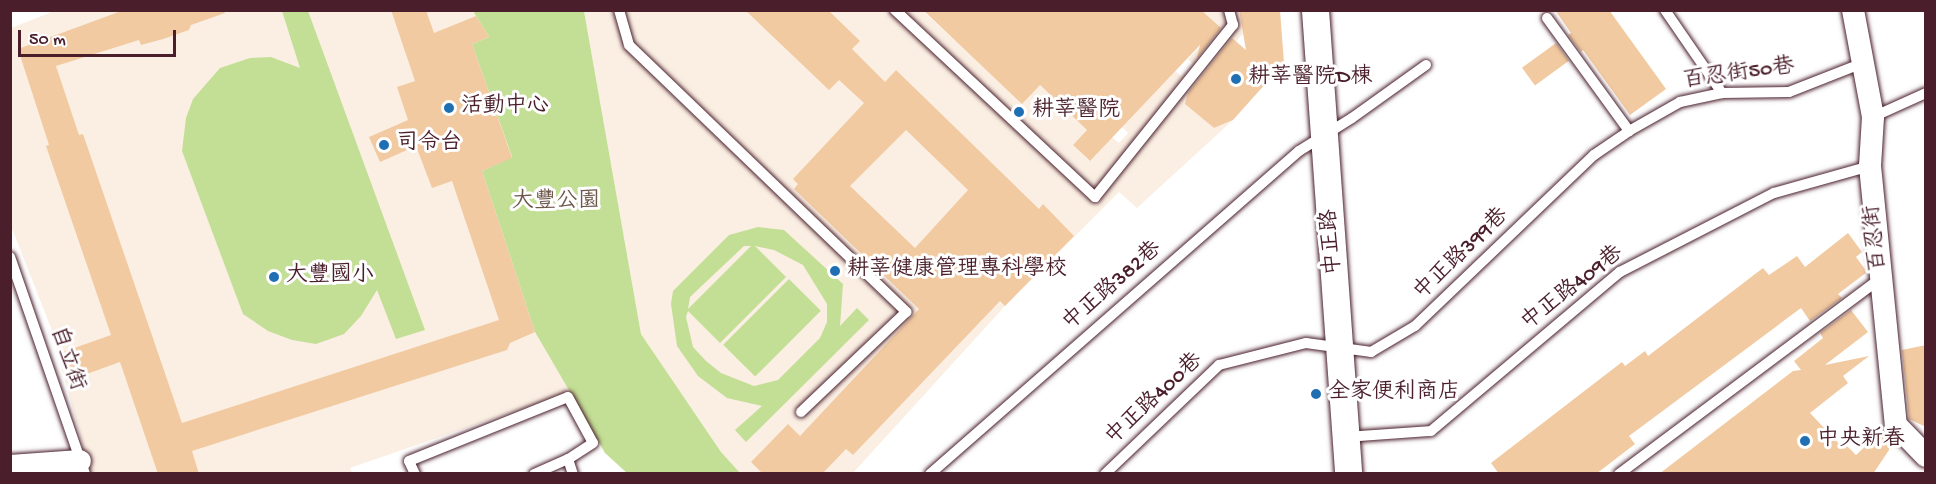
<!DOCTYPE html>
<meta charset="utf-8">
<style>
body{margin:0}
#map{position:relative;width:1936px;height:484px;overflow:hidden;background:#fff;font-family:"Gochi Hand","LXGW WenKai TC",sans-serif}
div>[style]{position:absolute}
.built>*{inset:0;background:#fbefe3}
.green>*{inset:0;background:#c3de95;transform-origin:0 0}
.building>*{inset:0;background:#f1caa1;transform-origin:0 0}
.roads{filter:drop-shadow(0 0 2px #4a1f2b) drop-shadow(0 0 2px #4a1f2b)}
.service>*{height:10px;margin:-5px;padding:0 5px;transform-origin:5px;border-radius:5px;background:#fff}
.minor>*{height:22px;margin:-11px;padding:0 11px;transform-origin:11px;border-radius:11px;background:#fff}
.tertiary>*{height:27px;margin:-13.5px;padding:0 13.5px;transform-origin:13.5px;border-radius:13.5px;background:#fff}
.dots>*{width:16px;height:16px;translate:-50% -50%;box-sizing:border-box;border:3px solid #fff;border-radius:50%}
span{translate:-50% -50%;white-space:nowrap;text-align:center;line-height:1.15;-webkit-text-stroke:6px #fff;paint-order:stroke}
.street-label{font-size:22px;color:#4a1f2b}
.poi-label{font-size:22px;color:#4a1f2b}
.left{translate:0 -50%;text-align:left}
.park-label{font-size:22px;color:#6e584b}
.frame{position:absolute;inset:0;border:12px solid #4a1f2b;pointer-events:none}
.scale{position:absolute;left:18px;top:30px;width:158px;height:27px;box-sizing:border-box;border:3px solid #4a1f2b;border-top:0;padding-left:8px;font-size:18px;line-height:21px;white-space:nowrap;color:#4a1f2b;-webkit-text-stroke:4px #fff;paint-order:stroke}
</style>
<div id="map">
<div class="built">
<div style="clip-path:polygon(57px 10px,473px 11px,489px 37px,473px 44px,512px 158px,482px 171px,535px 332px,570px 392px,350px 468px,352px 473px,90px 473px,51px 328px,11px 226px,11px 28px)"></div>
<div style="clip-path:polygon(584px 11px,926px 11px,925px 13px,1022px 103px,1027px 73px,1087px 130px,1073px 145px,1089px 161px,1112px 137px,1119px 143px,1128px 133px,1122px 127px,1175px 71px,1181px 76px,1193px 64px,1188px 59px,1219px 27px,1201px 11px,1239px 11px,1243px 34px,1188px 95px,1186px 104px,1214px 128px,1233px 120px,1137px 208px,1119px 192px,1005px 306px,853px 473px,740px 474px,721px 452px,641px 334px)"></div>
</div>
<div class="green">
<div style="clip-path:polygon(282px 11px,308px 11px,425px 330px,396px 339px,377px 290px,361px 316px,344px 334px,316px 344px,292px 340px,268px 331px,243px 314px,182px 151px,186px 118px,193px 99px,220px 68px,250px 58px,271px 57px,300px 68px)"></div>
<div style="clip-path:polygon(473px 11px,584px 11px,641px 334px,721px 452px,740px 473px,627px 473px,605px 453px,570px 392px,535px 332px,482px 171px,512px 157px,472px 44px,489px 37px)"></div>
<div style="clip-path:polygon(evenodd,758px 227px,784px 230px,843px 284px,840px 326px,857px 308px,869px 320px,746px 442px,735px 430px,762px 406px,727px 398px,698px 376px,677px 346px,671px 304px,673px 291px,729px 235px,758px 227px,744px 246px,751px 246px,688px 309px,690px 297px,744px 246px,758px 227px,755px 246px,774px 250px,803px 265px,827px 304px,827px 322px,820px 338px,778px 380px,754px 386px,721px 373px,706px 361px,693px 347px,686px 317px,688px 311px,720px 343px,786px 277px,755px 246px)"></div>
<div style="left:789px;top:279px;width:45px;height:93px;rotate:45deg"></div>
</div>
<div class="building">
<div style="clip-path:polygon(124px 10px,224px 10px,225px 13px,191px 25px,189px 30px,163px 39px,141px 45px,139px 40px,56px 66px,79px 135px,83px 134px,182px 423px,499px 320px,452px 181px,432px 188px,416px 146px,380px 162px,369px 137px,408px 120px,397px 87px,415px 81px,391px 10px,426px 10px,434px 33px,476px 16px,489px 37px,472px 44px,512px 158px,482px 171px,535px 332px,510px 343px,507px 350px,192px 451px,199px 474px,158px 474px,120px 362px,73px 379px,63px 352px,111px 335px,46px 146px,49px 145px,18px 49px)"></div>
<div style="clip-path:polygon(evenodd,745px 10px,828px 10px,860px 41px,852px 49px,885px 82px,896px 70px,1039px 209px,1043px 204px,1074px 236px,1005px 306px,1000px 301px,853px 455px,846px 449px,822px 474px,763px 474px,751px 462px,788px 424px,800px 436px,919px 309px,794px 189px,798px 184px,793px 179px,864px 103px,839px 80px,829px 90px,745px 10px,906px 130px,968px 190px,915px 248px,850px 186px,906px 130px)"></div>
<div style="clip-path:polygon(923px 10px,1201px 10px,1221px 28px,1197px 58px,1200px 45px,1090px 161px,1073px 145px,1087px 130px,1040px 85px,1022px 104px)"></div>
<div style="clip-path:polygon(1239px 10px,1280px 10px,1284px 63px,1233px 120px,1214px 128px,1185px 104px,1188px 93px,1232px 38px,1246px 50px)"></div>
<div style="clip-path:polygon(1555px 10px,1609px 10px,1666px 89px,1630px 115px,1583px 50px,1581px 52px,1568px 35px,1571px 33px)"></div>
<div style="left:1556px;top:43px;width:22px;height:42px;rotate:54deg"></div>
<div style="clip-path:polygon(1848px 233px,1862px 252px,1856px 257px,1867px 272px,1838px 294px,1842px 298px,1810px 321px,1801px 308px,1629px 436px,1635px 444px,1596px 474px,1499px 474px,1491px 463px,1622px 362px,1625px 366px,1645px 351px,1648px 356px,1763px 268px,1769px 275px,1797px 256px,1805px 267px)"></div>
<div style="clip-path:polygon(1851px 310px,1868px 332px,1825px 365px,1869px 356px,1843px 376px,1848px 383px,1810px 413px,1844px 449px,1847px 446px,1856px 455px,1884px 429px,1889px 437px,1889px 450px,1873px 474px,1659px 474px,1793px 371px,1801px 370px,1794px 361px,1823px 338px,1820px 333px)"></div>
<div style="clip-path:polygon(1926px 345px,1926px 427px,1909px 419px,1902px 350px)"></div>
</div>
<div class="roads">
<div class="service">
<div style="left:619px;top:10px;width:36px;rotate:74deg"></div>
<div style="left:629px;top:45px;width:385px;rotate:43.9deg"></div>
<div style="left:906px;top:312px;width:145px;rotate:136.4deg"></div>
<div style="left:895px;top:10px;width:274px;rotate:43.1deg"></div>
<div style="left:1095px;top:197px;width:221px;rotate:-51.3deg"></div>
<div style="left:1233px;top:25px;width:16px;rotate:-105deg"></div>
<div style="left:1665px;top:10px;width:101px;rotate:55.5deg"></div>
<div style="left:1547px;top:18px;width:140px;rotate:54deg"></div>
<div style="left:1873px;top:117px;width:58px;rotate:-24.4deg"></div>
<div style="left:10px;top:257px;width:230px;rotate:70.9deg"></div>
<div style="left:1347px;top:437px;width:84px;rotate:-4.1deg"></div>
<div style="left:1431px;top:431px;width:247px;rotate:-40.1deg"></div>
<div style="left:1620px;top:272px;width:173px;rotate:-27.2deg"></div>
<div style="left:1774px;top:193px;width:100px;rotate:-15.7deg"></div>
<div style="left:568px;top:459px;width:16px;rotate:72deg"></div>
<div style="left:415px;top:474px;width:14px;rotate:-115deg"></div>
<div style="left:409px;top:461px;width:171px;rotate:-21.9deg"></div>
<div style="left:568px;top:397px;width:52px;rotate:61.5deg"></div>
<div style="left:593px;top:443px;width:30px;rotate:147deg"></div>
<div style="left:568px;top:459px;width:37px;rotate:156deg"></div>
<div style="left:930px;top:474px;width:490px;rotate:-41.2deg"></div>
<div style="left:1299px;top:151px;width:62px;rotate:-31.9deg"></div>
<div style="left:1352px;top:118px;width:91px;rotate:-35.6deg"></div>
<div style="left:1105px;top:474px;width:158px;rotate:-43.7deg"></div>
<div style="left:1219px;top:365px;width:90px;rotate:-14.2deg"></div>
<div style="left:1306px;top:343px;width:66px;rotate:7.9deg"></div>
<div style="left:1371px;top:352px;width:51px;rotate:-30.6deg"></div>
<div style="left:1415px;top:326px;width:248px;rotate:-43.7deg"></div>
<div style="left:1594px;top:155px;width:42px;rotate:-34.4deg"></div>
<div style="left:1629px;top:131px;width:59px;rotate:-29.6deg"></div>
<div style="left:1680px;top:102px;width:43px;rotate:-12.1deg"></div>
<div style="left:1722px;top:93px;width:67px;rotate:-0.9deg"></div>
<div style="left:1789px;top:92px;width:79px;rotate:-21.4deg"></div>
<div style="left:1619px;top:474px;width:327px;rotate:-36.8deg"></div>
</div>
<div class="minor">
<div style="left:1853px;top:10px;width:109px;rotate:79.4deg"></div>
<div style="left:1873px;top:117px;width:49px;rotate:93.5deg"></div>
<div style="left:1870px;top:166px;width:260px;rotate:84.3deg"></div>
<div style="left:1896px;top:425px;width:43px;rotate:45.9deg"></div>
<div style="left:10px;top:466px;width:70px;rotate:-4.1deg"></div>
</div>
<div class="tertiary">
<div style="left:1315px;top:10px;width:465px;rotate:85.9deg"></div>
</div>
</div>
<div class="dots">
<div style="left:1236px;top:79px;background:#1f6fb2"></div>
<div style="left:449px;top:108px;background:#1f6fb2"></div>
<div style="left:1019px;top:112px;background:#1f6fb2"></div>
<div style="left:384px;top:145px;background:#1f6fb2"></div>
<div style="left:835px;top:271px;background:#1f6fb2"></div>
<div style="left:274px;top:277px;background:#1f6fb2"></div>
<div style="left:1316px;top:394px;background:#1f6fb2"></div>
<div style="left:1805px;top:441px;background:#1f6fb2"></div>
</div>
<div class="street-label">
<span style="left:1739px;top:75px;rotate:-8deg">百忍街50巷</span>
<span style="left:1877px;top:238px;rotate:-96deg">百忍街</span>
<span style="left:1333px;top:242px;rotate:-94deg">中正路</span>
<span style="left:1462px;top:255px;rotate:-44deg">中正路399巷</span>
<span style="left:1113px;top:287px;rotate:-41deg">中正路382巷</span>
<span style="left:1573px;top:289px;rotate:-38deg">中正路409巷</span>
<span style="left:66px;top:359px;rotate:71deg">自立街</span>
<span style="left:1155px;top:400px;rotate:-43deg">中正路400巷</span>
</div>
<div class="poi-label">
<span class="left" style="left:1248px;top:79px">耕莘醫院D棟</span>
<span class="left" style="left:461px;top:108px">活動中心</span>
<span class="left" style="left:1032px;top:112px">耕莘醫院</span>
<span class="left" style="left:396px;top:145px">司令台</span>
<span class="left" style="left:847px;top:271px">耕莘健康管理專科學校</span>
<span class="left" style="left:286px;top:277px">大豐國小</span>
<span class="left" style="left:1328px;top:394px">全家便利商店</span>
<span class="left" style="left:1817px;top:441px">中央新春</span>
</div>
<div class="park-label">
<span style="left:556px;top:203px">大豐公園</span>
</div>
<div class="frame"></div>
<div class="scale">50 m</div>
</div>
